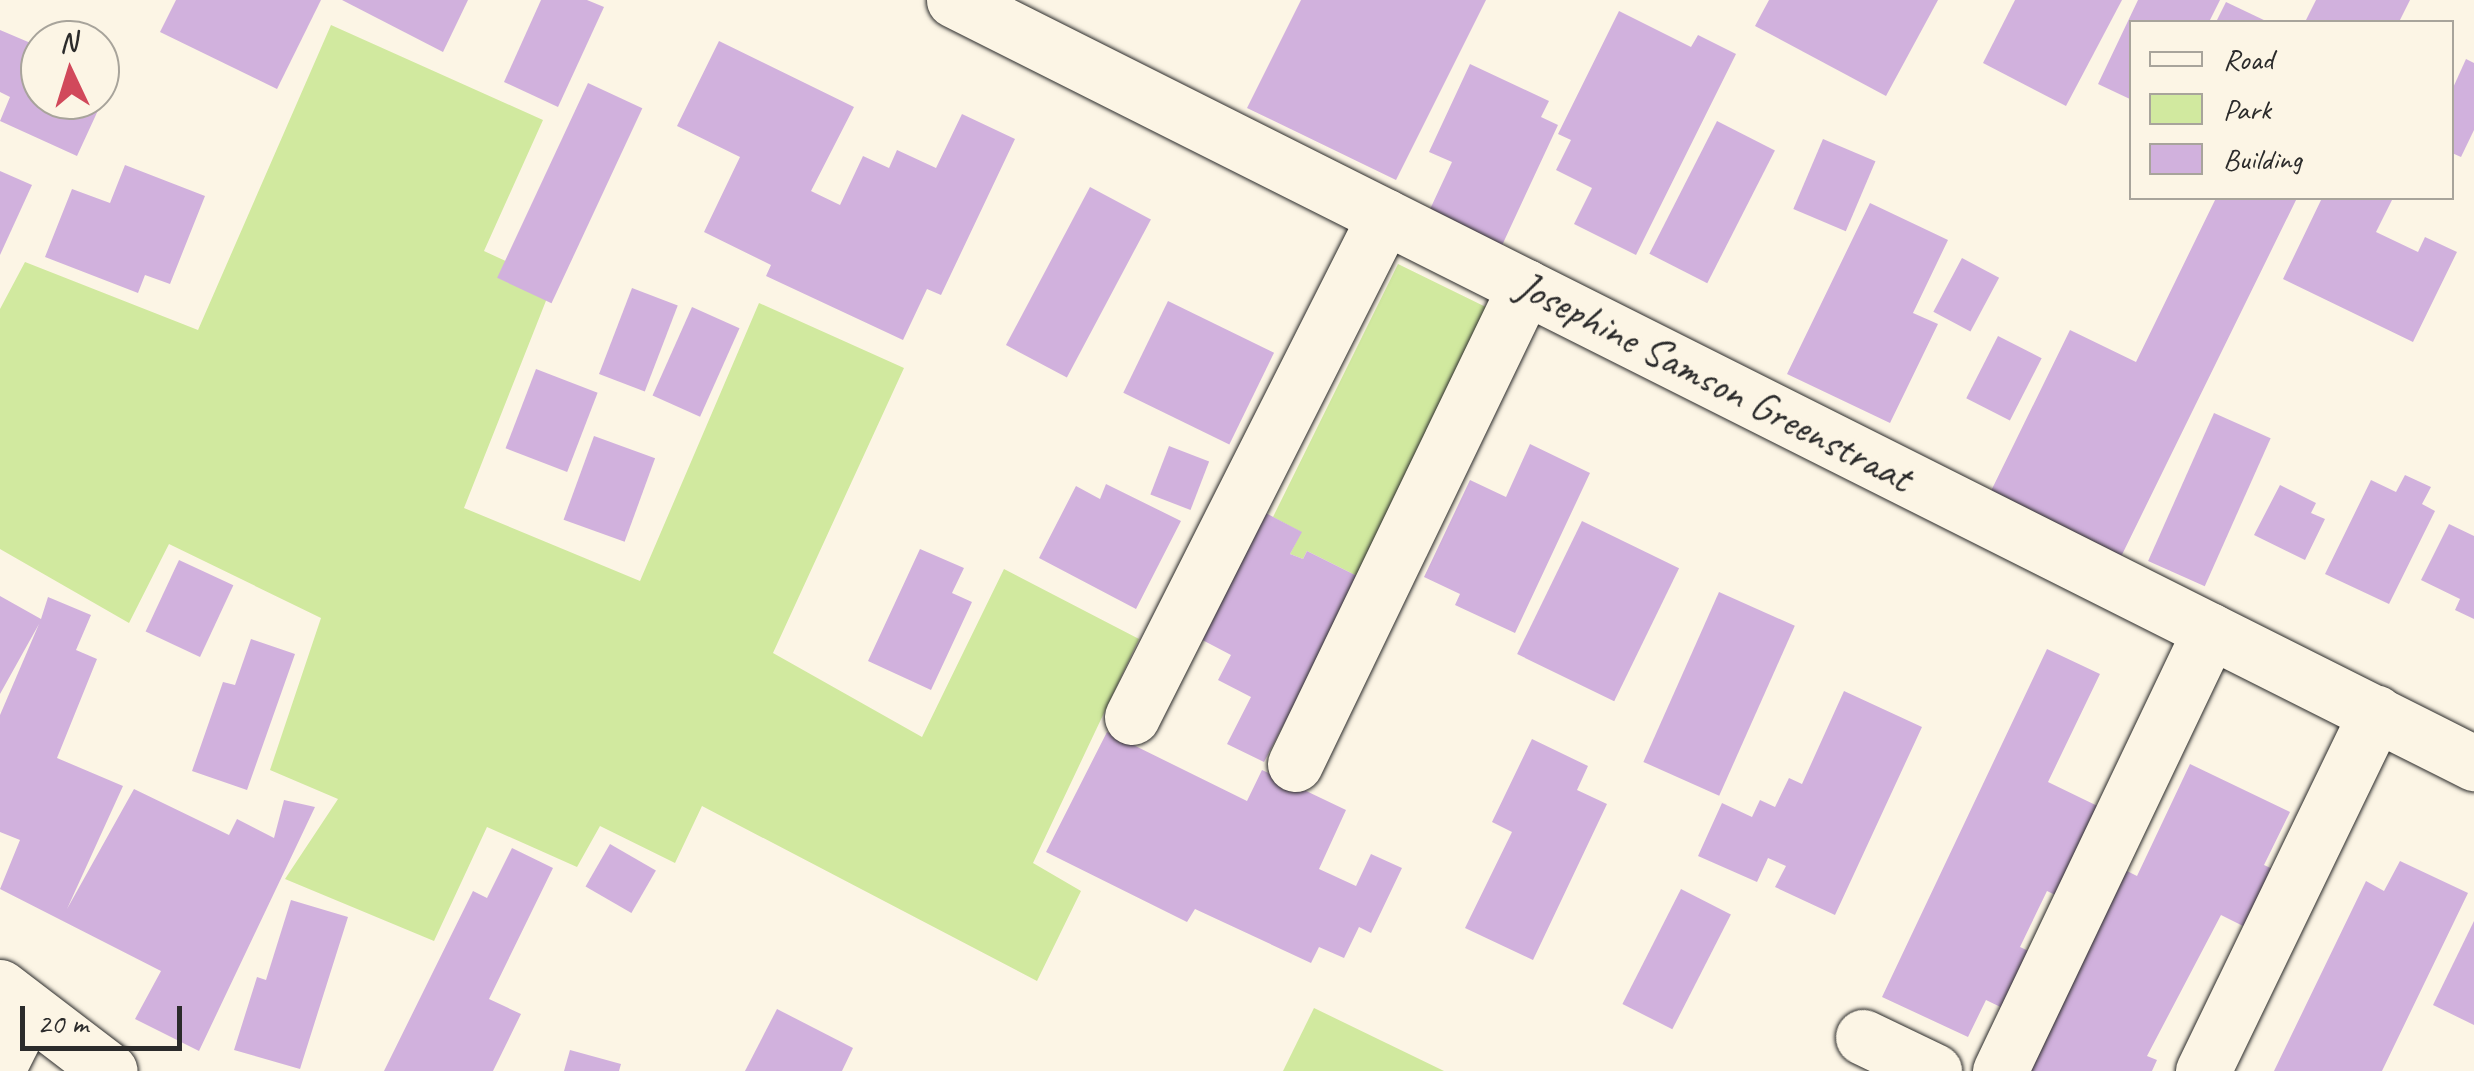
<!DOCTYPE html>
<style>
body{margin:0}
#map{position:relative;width:2474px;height:1071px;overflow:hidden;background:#fcf5e5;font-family:Caveat,sans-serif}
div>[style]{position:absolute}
.green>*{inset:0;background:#d1e99f}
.building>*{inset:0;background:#d1b1dd;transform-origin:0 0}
.roads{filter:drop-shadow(0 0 2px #2b2b2b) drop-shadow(0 0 2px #2b2b2b)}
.minor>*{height:55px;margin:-27.5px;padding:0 27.5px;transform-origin:27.5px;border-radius:27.5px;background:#fcf5e5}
span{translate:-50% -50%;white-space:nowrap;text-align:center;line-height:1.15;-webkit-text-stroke:8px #fcf5e5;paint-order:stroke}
.street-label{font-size:42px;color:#2b2b2b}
.legend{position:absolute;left:2129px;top:20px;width:325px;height:180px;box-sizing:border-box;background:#fcf5e5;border:2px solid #a8a49b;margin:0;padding:12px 18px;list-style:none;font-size:30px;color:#2b2b2b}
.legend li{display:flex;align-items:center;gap:20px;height:50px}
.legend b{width:50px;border:2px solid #a8a49b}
.north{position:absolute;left:20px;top:20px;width:100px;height:100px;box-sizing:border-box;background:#fcf5e5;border:2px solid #a8a49b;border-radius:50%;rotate:356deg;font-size:28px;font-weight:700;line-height:40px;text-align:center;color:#2b2b2b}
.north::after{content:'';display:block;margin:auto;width:35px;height:45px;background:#d1495b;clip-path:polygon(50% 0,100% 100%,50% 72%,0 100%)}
.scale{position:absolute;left:20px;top:1006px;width:162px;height:45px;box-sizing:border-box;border:5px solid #2b2b2b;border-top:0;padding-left:12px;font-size:30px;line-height:35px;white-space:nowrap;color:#2b2b2b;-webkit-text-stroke:8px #fcf5e5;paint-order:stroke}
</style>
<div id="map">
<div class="green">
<div style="clip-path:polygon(331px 25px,543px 120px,484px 251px,553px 283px,464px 508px,640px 581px,759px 303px,904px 368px,773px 653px,922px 737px,1004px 569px,1139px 639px,1033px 863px,1081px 891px,1037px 981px,702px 806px,675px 863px,600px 826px,577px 867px,487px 827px,434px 941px,285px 879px,338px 799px,270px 770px,321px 618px,169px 544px,129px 623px,0 549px,0 309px,25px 262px,198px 330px)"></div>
<div style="clip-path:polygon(1398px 264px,1496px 312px,1361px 578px,1307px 551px,1303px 559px,1290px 554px,1301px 532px,1273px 517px)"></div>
<div style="clip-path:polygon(1314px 1008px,1444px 1071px,1283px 1071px)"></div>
</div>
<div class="building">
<div style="clip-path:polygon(176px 0,321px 0,277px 89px,160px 32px)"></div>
<div style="clip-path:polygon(342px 0,468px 0,443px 52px)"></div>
<div style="clip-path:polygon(541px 0,587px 0,604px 7px,558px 107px,504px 82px)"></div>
<div style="clip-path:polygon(1301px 0,1486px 0,1396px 180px,1247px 108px)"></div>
<div style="clip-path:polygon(1769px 0,1938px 0,1886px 96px,1755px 26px)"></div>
<div style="clip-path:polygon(2015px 0,2122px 0,2066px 106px,1983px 63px)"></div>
<div style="clip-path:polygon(2138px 0,2220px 0,2209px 22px,2132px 22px,2132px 100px,2098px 84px)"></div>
<div style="clip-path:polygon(2316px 0,2410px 0,2399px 22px,2305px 22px)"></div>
<div style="clip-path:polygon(2226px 2px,2268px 22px,2216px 22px)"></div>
<div style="clip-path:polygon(1619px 11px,1691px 47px,1698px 35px,1736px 54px,1636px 255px,1574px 224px,1592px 188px,1556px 170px,1571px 140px,1558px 134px)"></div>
<div style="clip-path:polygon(0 30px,40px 47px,40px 100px,100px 100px,100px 74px,112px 80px,77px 156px,0 121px,10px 97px,0 92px)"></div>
<div style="clip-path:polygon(719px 41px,854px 107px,811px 191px,840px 205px,863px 156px,889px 168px,897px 150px,936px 168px,962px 114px,1015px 139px,941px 295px,927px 289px,903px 340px,766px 276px,771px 265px,704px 232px,740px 157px,677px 126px)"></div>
<div style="clip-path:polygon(2466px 59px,2474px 63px,2474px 130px,2461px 157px,2452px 153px,2452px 90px)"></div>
<div style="clip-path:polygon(1470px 64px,1549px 101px,1541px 117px,1558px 125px,1498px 254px,1425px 220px,1452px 162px,1429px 152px)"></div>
<div style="left:588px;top:83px;width:60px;height:215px;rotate:25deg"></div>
<div style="left:1717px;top:121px;width:65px;height:149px;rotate:27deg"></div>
<div style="left:1823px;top:139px;width:57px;height:76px;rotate:23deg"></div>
<div style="clip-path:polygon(125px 165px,205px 196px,170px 284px,145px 275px,138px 293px,45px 257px,72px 189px,110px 203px)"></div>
<div style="clip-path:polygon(0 171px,32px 185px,0 255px)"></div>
<div style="left:1090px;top:187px;width:69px;height:179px;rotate:28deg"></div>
<div style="clip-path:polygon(2216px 198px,2297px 198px,2114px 571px,1990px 493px,2070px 330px,2136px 362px)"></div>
<div style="clip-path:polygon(2322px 198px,2393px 198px,2376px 232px,2418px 252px,2425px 237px,2457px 252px,2413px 342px,2283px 279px)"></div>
<div style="clip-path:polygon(1870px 203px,1948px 240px,1913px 313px,1938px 324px,1890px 423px,1787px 374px)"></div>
<div style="left:1962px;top:258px;width:42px;height:61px;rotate:28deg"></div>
<div style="left:632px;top:288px;width:49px;height:92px;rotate:21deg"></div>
<div style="left:1168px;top:301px;width:118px;height:102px;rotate:26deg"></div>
<div style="left:692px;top:307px;width:52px;height:97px;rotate:24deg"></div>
<div style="left:1998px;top:336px;width:49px;height:70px;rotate:27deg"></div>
<div style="left:536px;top:369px;width:66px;height:85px;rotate:21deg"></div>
<div style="left:2214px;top:413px;width:62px;height:162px;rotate:24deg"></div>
<div style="left:594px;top:436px;width:65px;height:89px;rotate:20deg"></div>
<div style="clip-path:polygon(1530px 444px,1590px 473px,1515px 633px,1455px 605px,1460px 594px,1424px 577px,1470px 480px,1506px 497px)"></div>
<div style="left:1169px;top:446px;width:43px;height:52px;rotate:21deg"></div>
<div style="clip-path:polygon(2405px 475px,2431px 487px,2422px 504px,2435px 511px,2389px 604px,2325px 574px,2371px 480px,2396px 492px)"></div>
<div style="clip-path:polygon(1106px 484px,1181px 521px,1136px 609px,1039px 558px,1076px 486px,1100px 499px)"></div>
<div style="clip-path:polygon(2280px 485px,2316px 503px,2311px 513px,2325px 519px,2305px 560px,2254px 535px)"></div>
<div style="clip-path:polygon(1256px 508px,1302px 532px,1290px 554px,1303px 559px,1307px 551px,1361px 578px,1264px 762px,1227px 744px,1251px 697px,1218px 680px,1231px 655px,1191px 634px)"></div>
<div style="left:1582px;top:521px;width:108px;height:148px;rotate:26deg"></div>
<div style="clip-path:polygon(2449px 524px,2474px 536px,2474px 619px,2455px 610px,2460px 599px,2421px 580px)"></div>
<div style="clip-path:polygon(920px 549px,964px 568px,952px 593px,972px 602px,931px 690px,868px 661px)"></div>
<div style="left:179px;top:560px;width:60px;height:79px;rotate:25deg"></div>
<div style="left:1719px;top:592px;width:83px;height:186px;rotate:24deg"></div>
<div style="clip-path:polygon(0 596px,41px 619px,48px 597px,91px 615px,76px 650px,97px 659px,57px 758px,123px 786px,67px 909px,134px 789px,229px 835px,237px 819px,274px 838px,284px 800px,315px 807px,199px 1051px,135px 1019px,161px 971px,0 889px,20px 840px,0 832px,0 715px,39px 624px,0 694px)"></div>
<div style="clip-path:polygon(251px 639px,295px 654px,247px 790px,192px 771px,223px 682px,235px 685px)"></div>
<div style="clip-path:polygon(2047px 649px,2100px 674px,2048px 782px,2114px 814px,2072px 903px,2047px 891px,2020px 947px,2044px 958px,2017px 1015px,1986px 1000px,1968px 1037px,1882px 997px)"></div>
<div style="clip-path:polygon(1844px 691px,1922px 727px,1835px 915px,1775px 887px,1786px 866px,1768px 858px,1757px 882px,1698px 856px,1722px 803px,1752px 817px,1760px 800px,1775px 807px,1789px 778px,1802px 784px)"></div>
<div style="clip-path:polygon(1107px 732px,1247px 801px,1262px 770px,1346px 810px,1319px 869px,1356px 886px,1371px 854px,1402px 868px,1371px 933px,1359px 927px,1344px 958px,1319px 947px,1311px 963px,1195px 909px,1187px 922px,1046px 852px)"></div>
<div style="clip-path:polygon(1532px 739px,1588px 766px,1577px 790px,1607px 804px,1533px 960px,1465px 928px,1512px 832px,1492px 822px)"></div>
<div style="clip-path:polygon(2190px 764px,2290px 812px,2264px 865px,2277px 871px,2249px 929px,2221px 915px,2147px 1056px,2157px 1060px,2152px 1071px,2031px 1071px,2058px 1014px,2050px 1010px,2125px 870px,2137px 876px)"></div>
<div style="left:610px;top:844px;width:53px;height:49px;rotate:30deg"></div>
<div style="clip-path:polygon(512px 848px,553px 868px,489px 999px,521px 1014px,493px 1071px,384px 1071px,473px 891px,487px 898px)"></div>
<div style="clip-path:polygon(2400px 861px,2468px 893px,2382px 1071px,2274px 1071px,2366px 881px,2384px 891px)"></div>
<div style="left:1681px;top:889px;width:56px;height:129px;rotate:27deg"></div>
<div style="clip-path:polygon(291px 900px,348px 917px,300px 1069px,234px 1050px,257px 977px,266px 980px)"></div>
<div style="clip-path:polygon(2474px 921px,2474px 1025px,2433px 1005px)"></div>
<div style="clip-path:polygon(777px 1009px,853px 1048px,842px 1071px,745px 1071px)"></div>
<div style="clip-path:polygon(570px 1050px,621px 1064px,619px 1071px,564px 1071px)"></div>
</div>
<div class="roads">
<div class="minor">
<div style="left:954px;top:0;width:1701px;rotate:26.66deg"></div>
<div style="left:1132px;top:717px;width:561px;rotate:-63.21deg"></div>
<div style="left:1295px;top:764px;width:530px;rotate:-64.26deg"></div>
<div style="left:0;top:987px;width:138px;rotate:37.4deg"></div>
<div style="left:1863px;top:1037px;width:79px;rotate:25.6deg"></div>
<div style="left:0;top:1064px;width:60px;rotate:-63.4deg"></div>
<div style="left:2000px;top:1071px;width:488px;rotate:-64.5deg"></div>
<div style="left:2203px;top:1071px;width:398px;rotate:-64.2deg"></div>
</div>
</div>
<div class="street-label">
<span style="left:1714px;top:382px;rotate:27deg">Josephine Samson Greenstraat</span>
</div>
<ul class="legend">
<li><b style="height:12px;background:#fcf5e5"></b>Road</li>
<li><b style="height:28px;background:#d1e99f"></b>Park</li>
<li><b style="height:28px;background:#d1b1dd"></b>Building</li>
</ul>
<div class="north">N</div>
<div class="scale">20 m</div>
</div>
